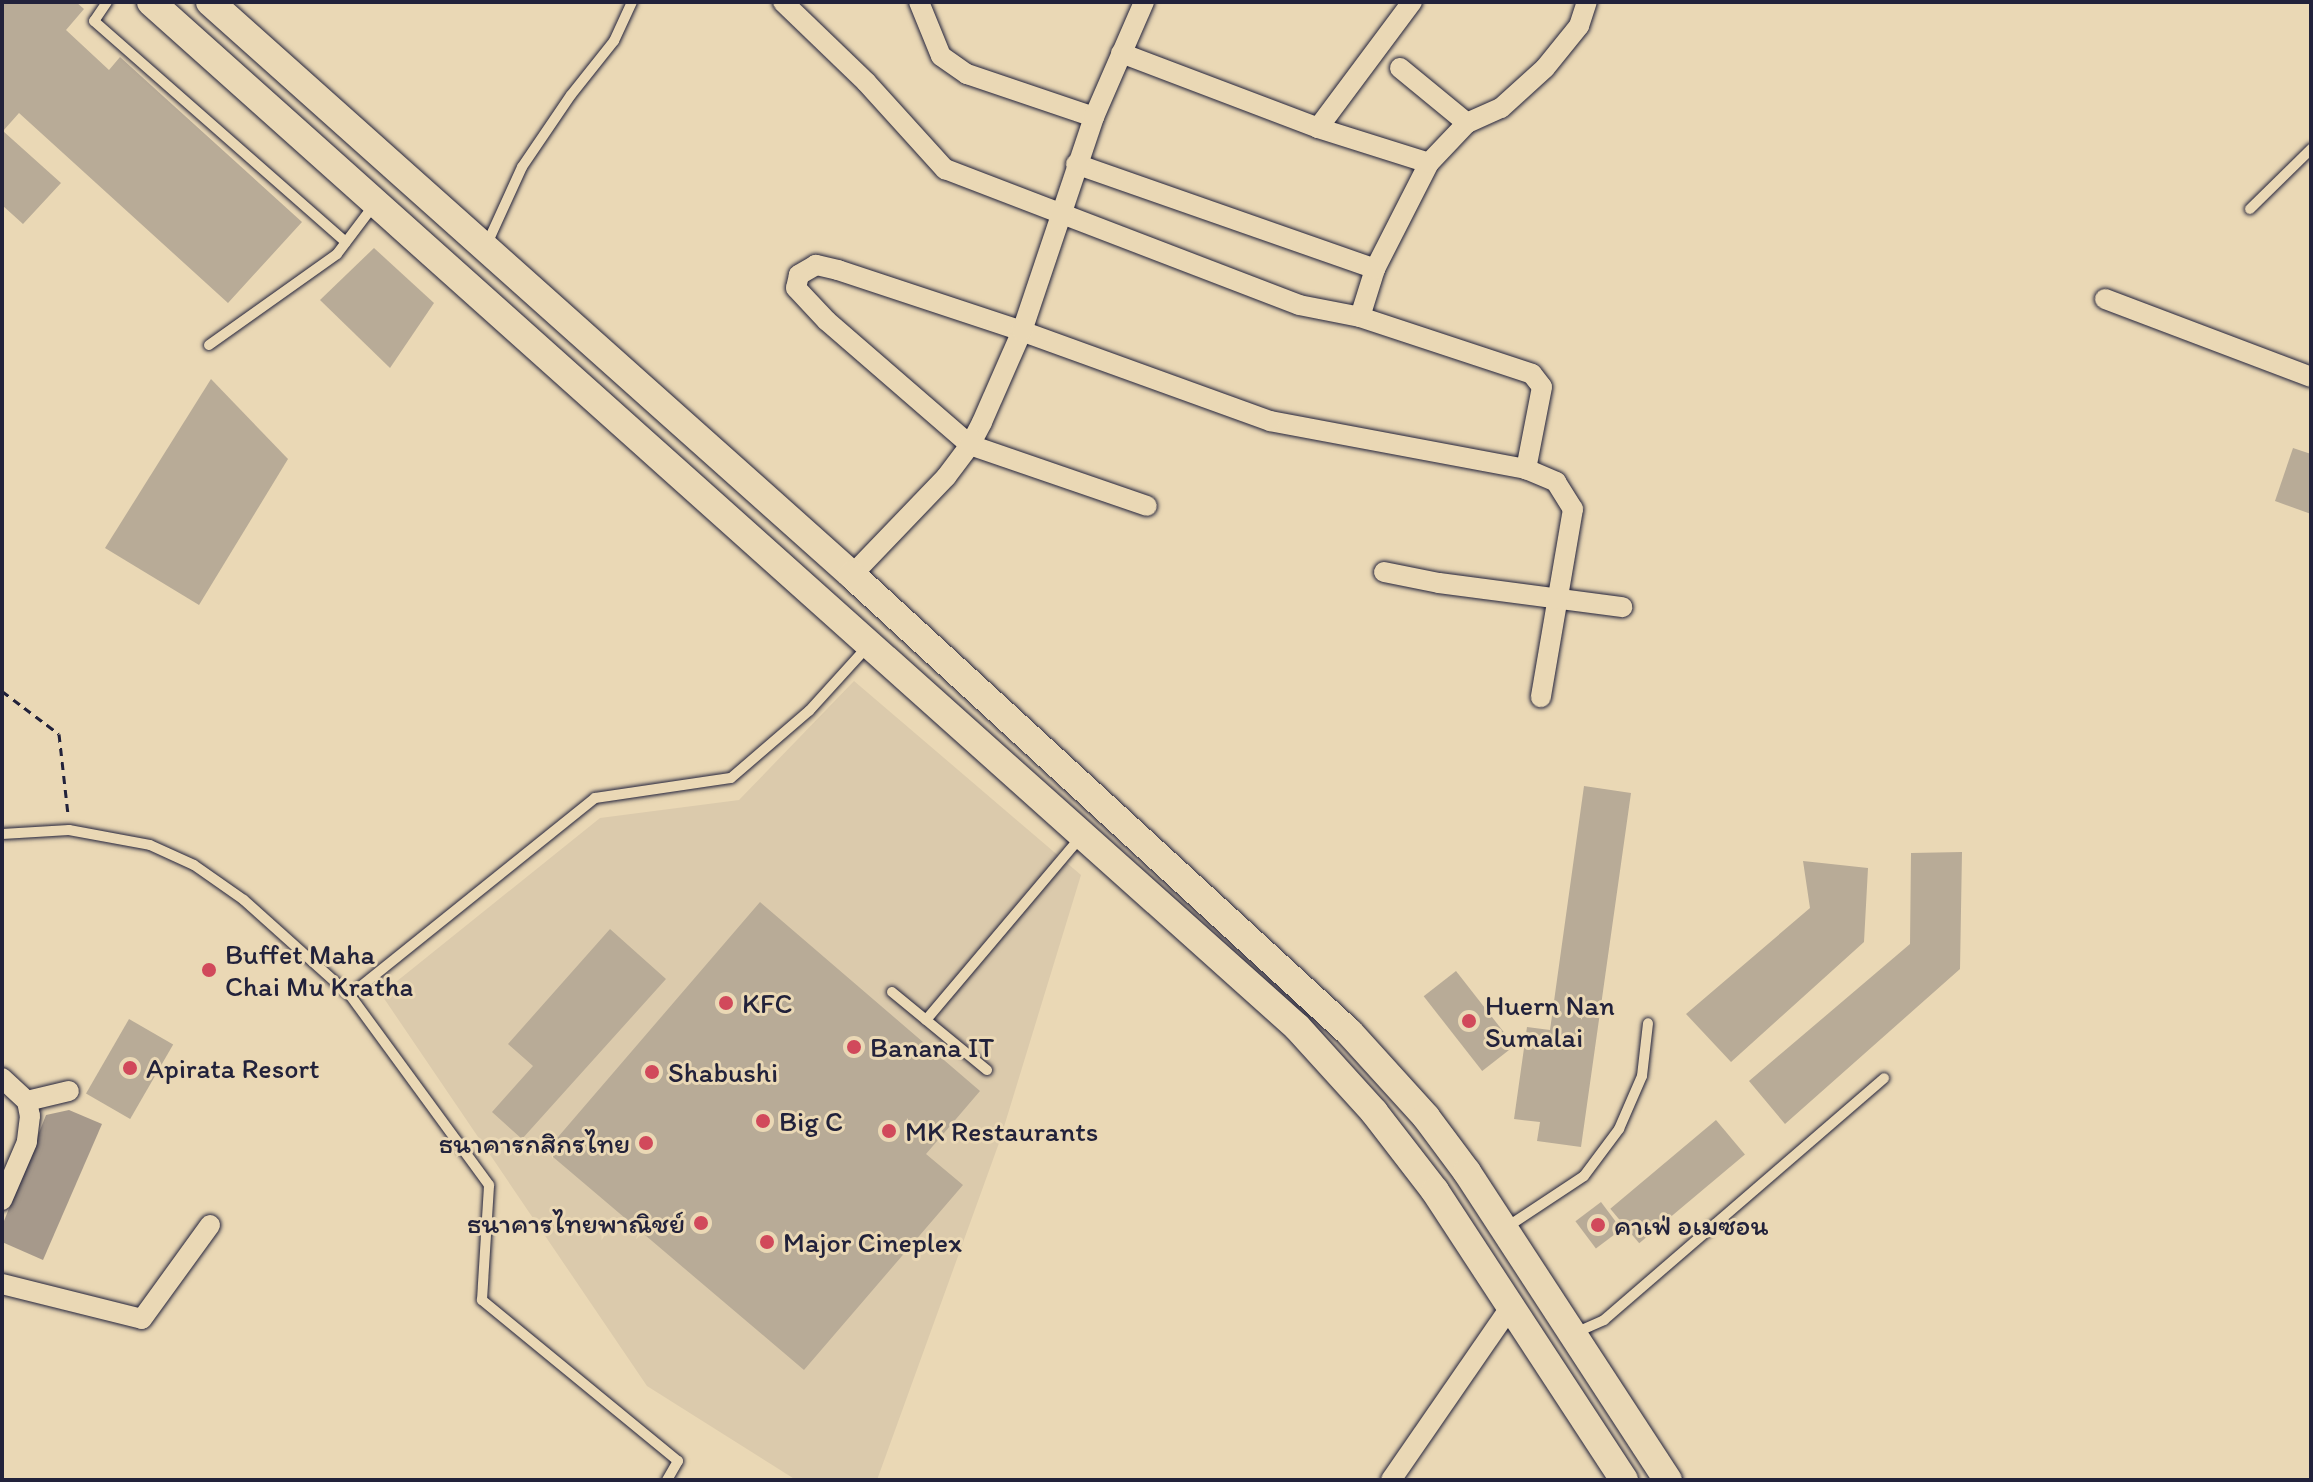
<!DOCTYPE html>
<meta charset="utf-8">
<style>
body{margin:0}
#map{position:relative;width:2313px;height:1482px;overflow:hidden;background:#ead8b5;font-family:Itim,"Playpen Sans Thai",sans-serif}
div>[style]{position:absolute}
.built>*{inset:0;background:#dbcaac}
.water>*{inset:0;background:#a6998b}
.building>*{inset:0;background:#b8ab97;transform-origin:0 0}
.path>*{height:3px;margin-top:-1.5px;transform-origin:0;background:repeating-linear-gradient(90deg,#22223b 0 8px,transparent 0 14px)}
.roads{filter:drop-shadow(0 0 2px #22223b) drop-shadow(0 0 2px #22223b)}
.service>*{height:10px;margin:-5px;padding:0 5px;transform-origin:5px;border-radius:5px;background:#ead8b5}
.minor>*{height:20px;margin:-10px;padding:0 10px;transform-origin:10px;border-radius:10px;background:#ead8b5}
.secondary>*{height:28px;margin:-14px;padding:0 14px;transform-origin:14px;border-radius:14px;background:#ead8b5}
.dots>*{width:22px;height:22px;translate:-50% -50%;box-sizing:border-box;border:4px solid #ead8b5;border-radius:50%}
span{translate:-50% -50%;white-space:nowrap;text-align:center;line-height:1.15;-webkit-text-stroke:6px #ead8b5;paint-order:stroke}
.poi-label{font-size:28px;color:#22223b}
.left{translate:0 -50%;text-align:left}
.right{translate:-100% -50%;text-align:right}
.frame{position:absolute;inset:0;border:4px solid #22223b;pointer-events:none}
</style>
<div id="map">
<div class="built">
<div style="clip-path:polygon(854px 681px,1081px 875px,999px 1143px,877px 1480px,796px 1480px,647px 1386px,381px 994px,600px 818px,739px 800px)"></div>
</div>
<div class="water">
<div style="clip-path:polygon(69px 1110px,102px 1124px,43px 1260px,2px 1242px,2px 1226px,46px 1115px)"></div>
</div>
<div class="building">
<div style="clip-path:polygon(2px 2px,76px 2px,84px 9px,66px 30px,109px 70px,120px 57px,302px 222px,228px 303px,19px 113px,3px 131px,61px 183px,23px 224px,2px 205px)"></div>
<div style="clip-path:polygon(374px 248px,434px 303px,390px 368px,320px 300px)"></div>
<div style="clip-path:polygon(211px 379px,288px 459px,199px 605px,105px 548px)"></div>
<div style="clip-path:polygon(2293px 448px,2311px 454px,2311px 514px,2275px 501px)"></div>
<div style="clip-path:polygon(1584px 786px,1631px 793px,1581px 1147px,1537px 1141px,1540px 1122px,1514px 1119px,1527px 1027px,1550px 1030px)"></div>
<div style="clip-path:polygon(1962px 852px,1960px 969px,1785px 1124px,1749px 1081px,1910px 944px,1911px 853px)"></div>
<div style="clip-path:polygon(1803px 861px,1868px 868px,1864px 942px,1731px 1062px,1686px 1014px,1810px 908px)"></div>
<div style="clip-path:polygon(760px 902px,980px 1091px,926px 1154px,963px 1185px,804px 1370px,546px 1151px)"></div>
<div style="clip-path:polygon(610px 929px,666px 979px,522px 1139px,492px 1112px,533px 1066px,508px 1044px)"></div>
<div style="left:1456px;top:971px;width:95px;height:41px;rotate:52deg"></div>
<div style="left:129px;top:1019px;width:51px;height:86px;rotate:30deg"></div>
<div style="left:1716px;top:1120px;width:45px;height:138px;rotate:50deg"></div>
<div style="left:1601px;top:1202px;width:34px;height:32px;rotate:53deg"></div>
</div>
<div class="path">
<div style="left:2px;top:691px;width:71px;rotate:37deg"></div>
<div style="left:59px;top:734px;width:81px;rotate:83.6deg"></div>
</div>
<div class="roads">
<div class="service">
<div style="left:107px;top:2px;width:23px;rotate:124deg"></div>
<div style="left:94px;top:21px;width:335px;rotate:41.3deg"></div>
<div style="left:2250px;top:209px;width:86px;rotate:-44.5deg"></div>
<div style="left:486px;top:246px;width:87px;rotate:-65.5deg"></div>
<div style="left:522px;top:167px;width:87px;rotate:-55.8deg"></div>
<div style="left:571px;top:95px;width:69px;rotate:-51.5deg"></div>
<div style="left:614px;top:41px;width:43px;rotate:-65.2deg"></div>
<div style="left:209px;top:345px;width:157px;rotate:-35.4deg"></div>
<div style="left:337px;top:254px;width:61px;rotate:-52.9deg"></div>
<div style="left:2px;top:834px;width:67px;rotate:-3.4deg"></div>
<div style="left:69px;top:830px;width:82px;rotate:10.5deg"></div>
<div style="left:150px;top:845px;width:48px;rotate:24.4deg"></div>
<div style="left:194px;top:865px;width:61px;rotate:35deg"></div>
<div style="left:244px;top:900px;width:142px;rotate:41.9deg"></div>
<div style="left:892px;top:992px;width:123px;rotate:39.4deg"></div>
<div style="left:926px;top:1020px;width:238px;rotate:-49.8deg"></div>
<div style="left:1507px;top:1227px;width:92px;rotate:-33.5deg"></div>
<div style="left:1584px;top:1176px;width:59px;rotate:-53.3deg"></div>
<div style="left:1619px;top:1129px;width:58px;rotate:-66.5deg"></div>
<div style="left:1642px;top:1076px;width:53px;rotate:-83.5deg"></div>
<div style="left:1575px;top:1333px;width:32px;rotate:-24deg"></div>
<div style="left:1604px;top:1320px;width:370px;rotate:-40.8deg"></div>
<div style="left:667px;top:1480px;width:22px;rotate:-60deg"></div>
<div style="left:678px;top:1461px;width:254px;rotate:-140.6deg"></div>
<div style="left:482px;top:1300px;width:115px;rotate:-86.5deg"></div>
<div style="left:489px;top:1185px;width:235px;rotate:-126.2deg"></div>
<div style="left:350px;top:995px;width:314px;rotate:-38.8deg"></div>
<div style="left:595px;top:798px;width:137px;rotate:-8.4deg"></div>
<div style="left:731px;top:778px;width:103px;rotate:-40.7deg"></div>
<div style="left:809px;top:711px;width:86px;rotate:-47.8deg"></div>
</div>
<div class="minor">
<div style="left:783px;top:2px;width:115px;rotate:43.9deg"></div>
<div style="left:866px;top:82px;width:118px;rotate:47.8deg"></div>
<div style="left:945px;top:169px;width:379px;rotate:21deg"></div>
<div style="left:1299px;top:305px;width:62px;rotate:11.1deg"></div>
<div style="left:1360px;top:317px;width:181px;rotate:18.3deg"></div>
<div style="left:1532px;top:374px;width:16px;rotate:52deg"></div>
<div style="left:1542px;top:387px;width:84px;rotate:101deg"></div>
<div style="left:1526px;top:469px;width:260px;rotate:-169.4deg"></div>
<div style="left:1270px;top:421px;width:264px;rotate:-160.1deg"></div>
<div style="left:1022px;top:331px;width:194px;rotate:-161.7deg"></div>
<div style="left:838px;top:270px;width:23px;rotate:-167deg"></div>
<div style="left:816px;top:265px;width:20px;rotate:150deg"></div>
<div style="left:799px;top:275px;width:13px;rotate:103deg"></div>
<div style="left:796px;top:288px;width:45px;rotate:46.8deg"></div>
<div style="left:827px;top:321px;width:189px;rotate:40.9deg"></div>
<div style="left:970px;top:445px;width:187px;rotate:19deg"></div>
<div style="left:919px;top:2px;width:58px;rotate:67.8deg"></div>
<div style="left:941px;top:56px;width:32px;rotate:35deg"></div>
<div style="left:967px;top:74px;width:134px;rotate:18.7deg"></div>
<div style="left:1121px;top:53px;width:211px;rotate:20.8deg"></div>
<div style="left:1318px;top:128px;width:116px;rotate:17.5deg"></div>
<div style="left:1429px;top:163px;width:119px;rotate:117deg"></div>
<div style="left:1375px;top:269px;width:50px;rotate:107.4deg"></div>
<div style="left:1400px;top:68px;width:87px;rotate:39.4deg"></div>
<div style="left:1467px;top:123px;width:37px;rotate:-24deg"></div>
<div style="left:1501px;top:108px;width:59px;rotate:-42.3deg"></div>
<div style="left:1545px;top:68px;width:54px;rotate:-51deg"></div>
<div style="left:1579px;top:26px;width:25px;rotate:-72deg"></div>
<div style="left:1318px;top:128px;width:157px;rotate:-53.3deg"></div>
<div style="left:1429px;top:163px;width:55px;rotate:-46.5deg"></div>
<div style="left:1076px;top:164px;width:317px;rotate:19.3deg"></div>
<div style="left:2105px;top:299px;width:220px;rotate:20.7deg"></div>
<div style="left:1526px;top:469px;width:33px;rotate:23deg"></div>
<div style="left:1556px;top:482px;width:32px;rotate:58deg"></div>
<div style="left:1573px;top:509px;width:191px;rotate:99.7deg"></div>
<div style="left:1384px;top:572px;width:56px;rotate:11.3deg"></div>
<div style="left:1439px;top:583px;width:185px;rotate:7.5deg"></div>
<div style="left:852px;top:575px;width:136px;rotate:-46.2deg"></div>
<div style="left:946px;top:477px;width:40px;rotate:-53deg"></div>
<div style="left:970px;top:445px;width:26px;rotate:-62deg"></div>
<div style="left:982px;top:422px;width:99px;rotate:-66.3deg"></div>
<div style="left:1022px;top:331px;width:226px;rotate:-71.4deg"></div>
<div style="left:1094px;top:117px;width:125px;rotate:-66.5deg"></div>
<div style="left:2px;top:1078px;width:34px;rotate:43deg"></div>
<div style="left:27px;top:1101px;width:15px;rotate:79deg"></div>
<div style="left:30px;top:1116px;width:26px;rotate:97deg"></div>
<div style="left:27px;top:1142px;width:63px;rotate:113.3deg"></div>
<div style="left:27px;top:1101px;width:43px;rotate:-13.4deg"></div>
<div style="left:2px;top:1284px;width:144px;rotate:14deg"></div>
<div style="left:142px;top:1319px;width:116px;rotate:-54.1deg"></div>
<div style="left:1391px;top:1480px;width:211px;rotate:-55.4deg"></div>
</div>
<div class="secondary">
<div style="left:151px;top:2px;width:1538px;rotate:41.81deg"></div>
<div style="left:1297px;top:1027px;width:115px;rotate:47.8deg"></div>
<div style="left:1374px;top:1112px;width:100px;rotate:52.3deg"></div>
<div style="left:1435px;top:1191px;width:345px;rotate:56.8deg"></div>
<div style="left:210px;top:2px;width:861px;rotate:41.75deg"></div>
<div style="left:852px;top:575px;width:675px;rotate:42.6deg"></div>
<div style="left:1349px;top:1032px;width:115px;rotate:47.8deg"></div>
<div style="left:1426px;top:1117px;width:69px;rotate:53.3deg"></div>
<div style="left:1467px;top:1172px;width:368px;rotate:56.9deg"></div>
</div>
</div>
<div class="dots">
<div style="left:209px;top:970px;background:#d1495b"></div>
<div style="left:726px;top:1003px;background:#d1495b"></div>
<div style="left:1469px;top:1021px;background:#d1495b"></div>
<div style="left:854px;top:1047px;background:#d1495b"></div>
<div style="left:130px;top:1068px;background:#d1495b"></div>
<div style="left:652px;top:1072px;background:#d1495b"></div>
<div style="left:763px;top:1121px;background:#d1495b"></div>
<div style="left:889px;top:1131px;background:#d1495b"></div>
<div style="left:646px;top:1143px;background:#d1495b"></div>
<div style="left:701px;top:1223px;background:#d1495b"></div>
<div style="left:1598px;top:1225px;background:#d1495b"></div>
<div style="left:767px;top:1242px;background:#d1495b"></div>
</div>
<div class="poi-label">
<span class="left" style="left:225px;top:970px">Buffet Maha<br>Chai Mu Kratha</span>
<span class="left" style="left:742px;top:1003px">KFC</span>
<span class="left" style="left:1485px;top:1021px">Huern Nan<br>Sumalai</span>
<span class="left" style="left:870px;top:1047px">Banana IT</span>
<span class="left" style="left:146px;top:1068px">Apirata Resort</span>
<span class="left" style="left:668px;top:1072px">Shabushi</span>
<span class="left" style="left:779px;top:1121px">Big C</span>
<span class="left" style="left:905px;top:1131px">MK Restaurants</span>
<span class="right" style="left:630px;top:1143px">ธนาคารกสิกรไทย</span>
<span class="right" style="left:685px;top:1223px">ธนาคารไทยพาณิชย์</span>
<span class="left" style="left:1614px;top:1225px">คาเฟ่ อเมซอน</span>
<span class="left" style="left:783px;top:1242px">Major Cineplex</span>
</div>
<div class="frame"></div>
</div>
